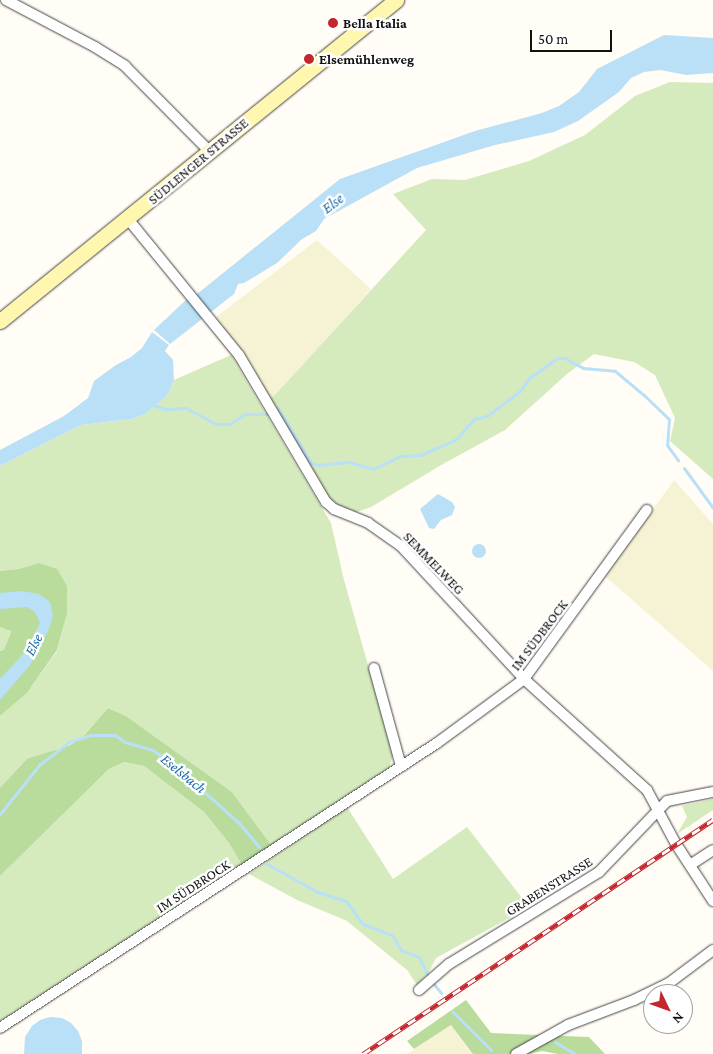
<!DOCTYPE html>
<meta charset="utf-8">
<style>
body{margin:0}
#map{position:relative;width:713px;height:1054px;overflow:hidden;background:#fffdf5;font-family:"Crimson Pro",serif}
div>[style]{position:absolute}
.farmland>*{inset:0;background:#f6f3d4}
.green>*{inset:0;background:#d5ebbd}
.forest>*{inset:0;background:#b9dc9c}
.water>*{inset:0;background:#b9e0f7}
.round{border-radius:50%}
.stream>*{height:3px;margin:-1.5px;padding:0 1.5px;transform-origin:1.5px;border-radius:1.5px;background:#b9e0f7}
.roads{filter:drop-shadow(0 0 1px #444) drop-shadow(0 0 1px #444)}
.minor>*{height:10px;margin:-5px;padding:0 5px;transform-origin:5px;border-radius:5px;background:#fff}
.secondary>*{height:15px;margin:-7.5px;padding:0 7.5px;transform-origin:7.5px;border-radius:7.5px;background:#fff6b0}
.rail>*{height:5px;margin-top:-2.5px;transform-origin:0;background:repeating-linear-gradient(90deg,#fff 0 9px,#c4262e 0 18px);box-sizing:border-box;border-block:1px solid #c4262e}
.dots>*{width:14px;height:14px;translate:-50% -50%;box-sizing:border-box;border:2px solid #fff;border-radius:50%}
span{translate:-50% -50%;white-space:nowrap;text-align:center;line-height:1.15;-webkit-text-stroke:5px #fff;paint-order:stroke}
.poi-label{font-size:14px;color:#111;font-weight:700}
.left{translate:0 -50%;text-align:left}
.street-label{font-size:14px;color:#111}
.water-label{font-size:15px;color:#1768a6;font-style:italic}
.north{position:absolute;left:643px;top:984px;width:50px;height:50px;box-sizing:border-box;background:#fff;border:1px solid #a0a0a0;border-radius:50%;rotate:132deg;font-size:14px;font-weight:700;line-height:20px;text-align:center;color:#111}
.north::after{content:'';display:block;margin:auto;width:18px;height:22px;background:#c4262e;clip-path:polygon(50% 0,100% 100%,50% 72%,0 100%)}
.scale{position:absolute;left:530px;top:30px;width:82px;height:22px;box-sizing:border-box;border:2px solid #111;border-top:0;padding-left:6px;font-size:15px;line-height:18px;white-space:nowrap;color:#111;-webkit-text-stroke:4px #fff;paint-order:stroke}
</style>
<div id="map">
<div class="farmland">
<div style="clip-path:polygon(317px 240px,371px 289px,275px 396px,261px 402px,231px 355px,207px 324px)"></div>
<div style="clip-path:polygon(674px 480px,713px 524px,713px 671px,605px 576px)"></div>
<div style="clip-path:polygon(451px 1025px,473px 1054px,407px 1054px)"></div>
</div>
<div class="green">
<div style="clip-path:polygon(670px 82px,713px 83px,713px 479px,670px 441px,675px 418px,655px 375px,634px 362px,594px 354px,567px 374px,505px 430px,443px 464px,371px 507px,354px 513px,339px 507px,327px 496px,270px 398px,275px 395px,426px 230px,393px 194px,432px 179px,465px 180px,529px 161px,585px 135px,635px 96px)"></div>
<div style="clip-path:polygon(231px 355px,331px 523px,344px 580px,393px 754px,389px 769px,272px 846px,232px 792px,126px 716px,108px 708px,82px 738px,51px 752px,0 788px,0 716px,27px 693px,57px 651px,67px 614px,67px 586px,39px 563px,18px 569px,0 571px,0 466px,81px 425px,132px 419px,145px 414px,167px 396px,174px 380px)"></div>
<div style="clip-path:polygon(0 627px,11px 630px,4px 650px,0 651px)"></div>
<div style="clip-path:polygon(124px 762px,144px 766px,204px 812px,229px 843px,242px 865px,0 1022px,0 876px,109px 769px)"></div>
<div style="clip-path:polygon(713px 799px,713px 810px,677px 834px,687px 817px,682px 806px)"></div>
<div style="clip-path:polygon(347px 807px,393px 879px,467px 827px,529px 907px,436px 958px,429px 972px,417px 985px,407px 970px,347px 921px,297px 900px,249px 874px)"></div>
</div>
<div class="forest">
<div style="clip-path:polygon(39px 563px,57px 569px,67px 586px,67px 614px,57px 650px,27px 693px,0 716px,0 651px,4px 650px,11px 631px,0 627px,0 571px,18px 569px)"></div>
<div style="clip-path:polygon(108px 708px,126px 716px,232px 792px,272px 846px,242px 865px,229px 843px,204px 812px,144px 766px,124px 762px,109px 769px,0 876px,0 788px,27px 759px,68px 746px,82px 738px)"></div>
<div style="clip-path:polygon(466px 1000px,491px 1033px,589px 1037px,605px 1054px,558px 1054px,542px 1051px,530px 1054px,473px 1054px,451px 1025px,414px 1049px,407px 1041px)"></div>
</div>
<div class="water">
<div style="clip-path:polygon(664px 35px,713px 38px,713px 73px,686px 75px,660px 70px,644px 72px,631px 78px,619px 92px,578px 121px,554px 132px,495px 145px,417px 168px,324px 219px,316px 231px,302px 239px,277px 263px,244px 283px,238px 284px,234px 294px,170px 344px,154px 330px,187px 299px,197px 294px,340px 179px,475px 131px,542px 113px,559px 106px,579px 92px,597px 69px)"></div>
<div style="clip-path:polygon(152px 332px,169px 345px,165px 351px,173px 360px,174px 380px,167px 396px,145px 414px,132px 419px,81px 425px,0 466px,0 450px,64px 416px,88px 398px,94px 381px,116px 365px,131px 357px,142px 348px)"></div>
<div style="clip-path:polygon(438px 494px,452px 502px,455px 507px,452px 515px,441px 520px,434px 529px,429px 528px,420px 509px)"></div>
<div class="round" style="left:472px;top:544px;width:14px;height:14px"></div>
<div style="clip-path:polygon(22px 591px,39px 594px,50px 602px,53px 616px,48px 631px,30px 665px,0 700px,0 679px,25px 652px,40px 623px,35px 612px,27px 607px,0 609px,0 593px)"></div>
<div style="clip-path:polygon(50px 1017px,62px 1018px,71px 1023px,78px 1031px,82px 1041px,82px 1054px,24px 1054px,25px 1037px,32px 1026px,40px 1020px)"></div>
</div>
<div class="stream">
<div style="left:153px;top:405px;width:13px;rotate:18deg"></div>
<div style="left:165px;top:409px;width:21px;rotate:-3deg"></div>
<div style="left:186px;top:408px;width:34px;rotate:28deg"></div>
<div style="left:216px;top:424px;width:14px"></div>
<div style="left:230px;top:424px;width:18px;rotate:-34deg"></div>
<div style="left:245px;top:414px;width:22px"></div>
<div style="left:278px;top:408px;width:64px;rotate:59deg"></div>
<div style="left:311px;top:463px;width:7px;rotate:16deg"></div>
<div style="left:318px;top:465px;width:31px;rotate:-6deg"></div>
<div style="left:349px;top:462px;width:25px;rotate:16deg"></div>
<div style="left:373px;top:469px;width:31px;rotate:-25deg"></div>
<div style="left:401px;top:456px;width:19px;rotate:-3deg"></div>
<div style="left:420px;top:455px;width:38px;rotate:-23deg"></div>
<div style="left:455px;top:440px;width:28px;rotate:-48deg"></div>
<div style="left:474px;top:419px;width:13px;rotate:-13deg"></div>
<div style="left:487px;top:416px;width:41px;rotate:-37.1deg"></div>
<div style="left:520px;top:391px;width:16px;rotate:-55deg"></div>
<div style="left:529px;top:378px;width:35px;rotate:-35deg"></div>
<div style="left:558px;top:358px;width:7px"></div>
<div style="left:565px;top:358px;width:21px;rotate:29deg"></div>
<div style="left:583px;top:368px;width:32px;rotate:5deg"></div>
<div style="left:615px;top:371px;width:38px;rotate:40deg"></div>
<div style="left:644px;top:395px;width:35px;rotate:44deg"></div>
<div style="left:669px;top:419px;width:26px;rotate:94deg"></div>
<div style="left:667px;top:445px;width:19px;rotate:54deg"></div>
<div style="left:684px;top:468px;width:49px;rotate:54.1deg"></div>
<div style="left:0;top:814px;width:64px;rotate:-51.3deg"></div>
<div style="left:40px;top:764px;width:36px;rotate:-37deg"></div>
<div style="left:69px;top:742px;width:23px;rotate:-18deg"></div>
<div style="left:91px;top:735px;width:24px"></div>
<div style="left:115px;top:735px;width:12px;rotate:35deg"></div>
<div style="left:125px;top:742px;width:29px;rotate:16deg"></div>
<div style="left:153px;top:750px;width:36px;rotate:37deg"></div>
<div style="left:182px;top:772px;width:76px;rotate:41.8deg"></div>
<div style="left:239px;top:823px;width:33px;rotate:50deg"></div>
<div style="left:267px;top:864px;width:58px;rotate:28.8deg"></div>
<div style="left:318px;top:892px;width:29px;rotate:18deg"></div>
<div style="left:346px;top:901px;width:29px;rotate:54deg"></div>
<div style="left:363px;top:924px;width:31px;rotate:21deg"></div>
<div style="left:392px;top:935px;width:17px;rotate:59deg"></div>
<div style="left:401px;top:950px;width:19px;rotate:21deg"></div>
<div style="left:419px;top:957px;width:19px;rotate:65deg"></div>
<div style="left:433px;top:983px;width:13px;rotate:51deg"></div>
<div style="left:452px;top:1011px;width:55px;rotate:45deg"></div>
<div style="left:555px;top:1042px;width:23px;rotate:31deg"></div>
</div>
<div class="roads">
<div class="minor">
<div style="left:6px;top:0;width:101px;rotate:27.8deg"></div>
<div style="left:95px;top:47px;width:36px;rotate:32deg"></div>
<div style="left:125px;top:66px;width:121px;rotate:45.3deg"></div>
<div style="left:128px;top:219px;width:176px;rotate:50.8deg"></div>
<div style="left:239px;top:355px;width:171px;rotate:59.4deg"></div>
<div style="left:326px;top:502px;width:11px;rotate:41deg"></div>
<div style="left:334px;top:509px;width:37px;rotate:22deg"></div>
<div style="left:368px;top:523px;width:40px;rotate:34.9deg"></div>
<div style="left:401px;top:546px;width:181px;rotate:47.2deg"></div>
<div style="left:524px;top:679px;width:166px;rotate:42.1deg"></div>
<div style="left:647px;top:790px;width:61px;rotate:61.8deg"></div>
<div style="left:676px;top:844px;width:68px;rotate:57deg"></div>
<div style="left:374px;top:668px;width:102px;rotate:74.6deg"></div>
<div style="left:690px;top:865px;width:27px;rotate:-33deg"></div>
<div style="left:419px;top:990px;width:40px;rotate:-41deg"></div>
<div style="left:449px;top:964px;width:176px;rotate:-31.5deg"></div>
<div style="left:599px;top:872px;width:98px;rotate:-46.2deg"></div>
<div style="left:667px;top:801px;width:47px;rotate:-11.1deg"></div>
<div style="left:0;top:1028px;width:522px;rotate:-33.11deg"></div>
<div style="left:437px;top:743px;width:108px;rotate:-36.3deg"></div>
<div style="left:524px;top:679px;width:209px;rotate:-54deg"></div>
<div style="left:516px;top:1054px;width:60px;rotate:-29.1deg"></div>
<div style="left:568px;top:1025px;width:71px;rotate:-20.7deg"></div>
<div style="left:634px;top:1000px;width:39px;rotate:-26deg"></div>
<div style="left:669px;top:983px;width:55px;rotate:-36.9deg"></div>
</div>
<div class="secondary">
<div style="left:0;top:321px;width:510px;rotate:-39.03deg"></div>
</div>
</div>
<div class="rail">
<div style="left:363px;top:1054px;width:421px;rotate:-33.8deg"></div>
</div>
<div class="dots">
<div style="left:333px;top:23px;background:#c4262e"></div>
<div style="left:309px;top:59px;background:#c4262e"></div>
</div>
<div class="poi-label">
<span class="left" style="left:343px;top:23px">Bella Italia</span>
<span class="left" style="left:319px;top:59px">Elsemühlenweg</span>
</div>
<div class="street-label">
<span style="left:198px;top:161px;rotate:-40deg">SÜDLENGER STRASSE</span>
<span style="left:434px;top:563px;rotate:46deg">SEMMELWEG</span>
<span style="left:539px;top:635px;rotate:-53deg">IM SÜDBROCK</span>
<span style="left:193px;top:886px;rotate:-33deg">IM SÜDBROCK</span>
<span style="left:549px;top:886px;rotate:-32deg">GRABENSTRASSE</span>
</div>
<div class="water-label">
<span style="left:333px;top:204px;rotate:-37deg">Else</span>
<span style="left:34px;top:645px;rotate:-63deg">Else</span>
<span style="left:183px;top:774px;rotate:39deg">Eselsbach</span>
</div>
<div class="north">N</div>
<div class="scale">50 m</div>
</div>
